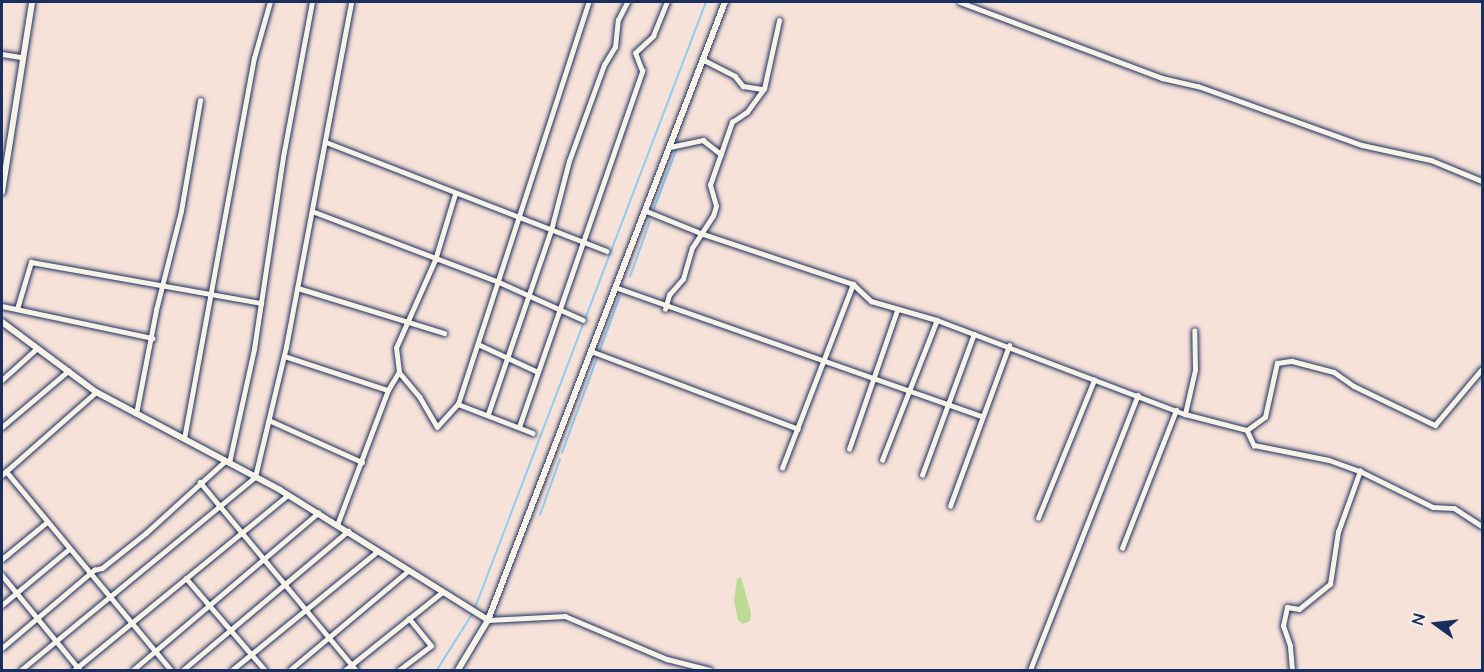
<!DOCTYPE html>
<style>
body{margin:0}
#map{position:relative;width:1484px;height:672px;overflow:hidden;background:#f7e2d9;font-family:"Architects Daughter",sans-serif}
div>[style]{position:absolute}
.green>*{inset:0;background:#bbdb94}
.stream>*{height:1.5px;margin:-0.75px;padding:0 0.75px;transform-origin:0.75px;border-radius:0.75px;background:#8fccef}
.roads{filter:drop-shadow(0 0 2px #1b2f5e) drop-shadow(0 0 2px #1b2f5e)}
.minor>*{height:4.5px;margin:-2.25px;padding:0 2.25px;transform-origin:2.25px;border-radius:2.25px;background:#f7f3e8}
.tertiary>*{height:6px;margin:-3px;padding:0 3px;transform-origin:3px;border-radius:3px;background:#f7f3e8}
span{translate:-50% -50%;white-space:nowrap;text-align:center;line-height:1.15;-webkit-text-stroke:5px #f7f3e8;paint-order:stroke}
.frame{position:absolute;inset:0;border:3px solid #1b2f5e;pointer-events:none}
.north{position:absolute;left:1406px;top:594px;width:60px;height:60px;-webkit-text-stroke:4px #f7f3e8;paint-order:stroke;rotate:285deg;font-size:16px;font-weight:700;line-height:24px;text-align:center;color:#1b2f5e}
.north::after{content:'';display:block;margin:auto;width:21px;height:27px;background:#1b2f5e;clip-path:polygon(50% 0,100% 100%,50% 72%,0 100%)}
</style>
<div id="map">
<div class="green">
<div style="clip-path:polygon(741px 577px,751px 613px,750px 621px,743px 624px,738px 620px,734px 601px,737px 579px)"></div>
</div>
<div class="stream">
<div style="left:654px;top:209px;width:62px;rotate:-69.2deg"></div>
<div style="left:630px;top:277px;width:59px;rotate:-70.3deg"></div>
<div style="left:562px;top:453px;width:167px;rotate:-69.7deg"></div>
<div style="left:540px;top:515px;width:59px;rotate:-70.3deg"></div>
<div style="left:475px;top:608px;width:649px;rotate:-69.13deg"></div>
<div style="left:437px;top:670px;width:67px;rotate:-57.7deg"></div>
</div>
<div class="roads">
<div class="minor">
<div style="left:960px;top:2px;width:216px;rotate:20.6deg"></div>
<div style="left:1162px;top:78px;width:37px;rotate:13deg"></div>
<div style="left:1198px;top:86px;width:174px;rotate:19.8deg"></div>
<div style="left:1362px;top:145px;width:71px;rotate:12.3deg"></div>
<div style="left:1431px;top:160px;width:55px;rotate:22.4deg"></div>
<div style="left:2px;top:54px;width:20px;rotate:9deg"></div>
<div style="left:702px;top:59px;width:37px;rotate:27deg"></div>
<div style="left:735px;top:76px;width:13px;rotate:51deg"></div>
<div style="left:743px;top:86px;width:19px;rotate:9deg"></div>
<div style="left:326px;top:142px;width:301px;rotate:21.2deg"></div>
<div style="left:670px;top:147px;width:34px;rotate:-12deg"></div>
<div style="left:703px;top:140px;width:23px;rotate:38deg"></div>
<div style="left:644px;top:210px;width:64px;rotate:22.1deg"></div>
<div style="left:703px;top:234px;width:158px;rotate:18.4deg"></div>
<div style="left:853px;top:284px;width:25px;rotate:43deg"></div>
<div style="left:871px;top:301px;width:69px;rotate:16.1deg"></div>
<div style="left:937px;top:320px;width:265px;rotate:20.8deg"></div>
<div style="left:1185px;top:414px;width:64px;rotate:14.5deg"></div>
<div style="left:1247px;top:430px;width:17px;rotate:65deg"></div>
<div style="left:1254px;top:445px;width:76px;rotate:11.3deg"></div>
<div style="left:1329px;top:460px;width:33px;rotate:20deg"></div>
<div style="left:1360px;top:471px;width:81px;rotate:26.3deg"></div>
<div style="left:1433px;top:507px;width:21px;rotate:3deg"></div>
<div style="left:1454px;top:508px;width:33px;rotate:33deg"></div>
<div style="left:312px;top:211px;width:200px;rotate:20.8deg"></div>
<div style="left:499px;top:282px;width:92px;rotate:24.3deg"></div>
<div style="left:615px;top:287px;width:389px;rotate:19.4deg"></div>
<div style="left:298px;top:288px;width:153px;rotate:17.1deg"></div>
<div style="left:2px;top:306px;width:154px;rotate:12deg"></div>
<div style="left:17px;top:309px;width:49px;rotate:-73.4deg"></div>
<div style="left:31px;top:262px;width:234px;rotate:10.1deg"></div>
<div style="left:665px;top:309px;width:15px;rotate:-74deg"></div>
<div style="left:669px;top:295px;width:21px;rotate:-49deg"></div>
<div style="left:683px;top:279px;width:32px;rotate:-74deg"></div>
<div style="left:692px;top:248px;width:38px;rotate:-57deg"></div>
<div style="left:713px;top:216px;width:10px;rotate:-73deg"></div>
<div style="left:716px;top:206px;width:22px;rotate:-106deg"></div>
<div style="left:710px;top:185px;width:67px;rotate:-70.8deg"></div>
<div style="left:732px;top:122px;width:18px;rotate:-34deg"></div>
<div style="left:747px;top:112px;width:29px;rotate:-54deg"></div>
<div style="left:764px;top:89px;width:70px;rotate:-77.6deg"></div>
<div style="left:478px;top:344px;width:64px;rotate:25deg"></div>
<div style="left:591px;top:351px;width:221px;rotate:20.6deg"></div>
<div style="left:284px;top:356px;width:109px;rotate:18.1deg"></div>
<div style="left:399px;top:372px;width:33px;rotate:50deg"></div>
<div style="left:420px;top:397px;width:34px;rotate:60deg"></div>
<div style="left:437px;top:427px;width:31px;rotate:-48deg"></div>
<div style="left:458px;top:404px;width:80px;rotate:21.1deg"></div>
<div style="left:2px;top:380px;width:45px;rotate:-42.3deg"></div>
<div style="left:458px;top:404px;width:423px;rotate:-72deg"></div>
<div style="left:136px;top:414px;width:106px;rotate:-79.1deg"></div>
<div style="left:156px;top:310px;width:102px;rotate:-75.8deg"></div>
<div style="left:181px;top:211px;width:112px;rotate:-80.2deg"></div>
<div style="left:488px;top:414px;width:194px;rotate:-71.1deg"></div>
<div style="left:551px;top:230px;width:71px;rotate:-75.4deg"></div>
<div style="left:569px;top:161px;width:102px;rotate:-70deg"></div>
<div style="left:604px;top:65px;width:21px;rotate:-59deg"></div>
<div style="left:615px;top:47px;width:27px;rotate:-84deg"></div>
<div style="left:618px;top:20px;width:20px;rotate:-63deg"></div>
<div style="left:1185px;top:414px;width:45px;rotate:-77.2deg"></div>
<div style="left:1195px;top:370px;width:39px;rotate:-91deg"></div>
<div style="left:271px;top:421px;width:100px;rotate:24.3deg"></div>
<div style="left:2px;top:427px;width:87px;rotate:-40.3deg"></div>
<div style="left:519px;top:427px;width:377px;rotate:-70.9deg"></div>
<div style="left:642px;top:71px;width:19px;rotate:-111deg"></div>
<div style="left:635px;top:53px;width:25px;rotate:-43deg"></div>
<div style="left:653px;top:36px;width:37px;rotate:-68deg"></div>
<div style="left:1247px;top:430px;width:22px;rotate:-36deg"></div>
<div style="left:1265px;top:417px;width:55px;rotate:-77.5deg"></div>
<div style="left:1277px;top:363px;width:15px;rotate:-8deg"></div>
<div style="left:1292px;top:361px;width:43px;rotate:14.7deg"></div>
<div style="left:1334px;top:372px;width:24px;rotate:35deg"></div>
<div style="left:1354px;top:386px;width:90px;rotate:25.7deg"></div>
<div style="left:1435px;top:425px;width:73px;rotate:-50deg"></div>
<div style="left:184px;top:439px;width:387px;rotate:-79.6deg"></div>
<div style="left:254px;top:58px;width:58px;rotate:-74.1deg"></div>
<div style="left:849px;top:449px;width:147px;rotate:-70.9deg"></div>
<div style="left:882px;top:460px;width:150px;rotate:-68.6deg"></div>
<div style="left:229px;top:463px;width:117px;rotate:-77.6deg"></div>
<div style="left:254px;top:349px;width:194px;rotate:-81.4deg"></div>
<div style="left:283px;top:157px;width:158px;rotate:-79.4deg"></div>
<div style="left:782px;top:468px;width:197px;rotate:-68.9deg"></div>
<div style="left:6px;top:471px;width:259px;rotate:50.3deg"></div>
<div style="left:2px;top:475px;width:125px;rotate:-41.4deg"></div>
<div style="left:922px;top:475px;width:150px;rotate:-69.8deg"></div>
<div style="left:200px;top:482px;width:244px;rotate:50.3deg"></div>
<div style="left:950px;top:506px;width:171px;rotate:-69.8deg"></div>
<div style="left:1038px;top:518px;width:149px;rotate:-67.9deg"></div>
<div style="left:337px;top:525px;width:144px;rotate:-69.3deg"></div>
<div style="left:388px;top:390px;width:21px;rotate:-59deg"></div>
<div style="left:399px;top:372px;width:24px;rotate:-97deg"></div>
<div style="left:396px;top:348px;width:96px;rotate:-66.1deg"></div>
<div style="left:435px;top:260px;width:69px;rotate:-73.1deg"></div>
<div style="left:1122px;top:548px;width:148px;rotate:-68.6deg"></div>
<div style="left:2px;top:559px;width:58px;rotate:-39.4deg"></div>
<div style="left:2px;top:575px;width:123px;rotate:50.6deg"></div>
<div style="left:186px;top:578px;width:121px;rotate:49.3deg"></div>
<div style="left:2px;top:605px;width:87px;rotate:-39.9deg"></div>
<div style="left:488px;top:620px;width:77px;rotate:-3deg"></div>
<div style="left:565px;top:616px;width:111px;rotate:22.9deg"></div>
<div style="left:667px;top:659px;width:44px;rotate:14.3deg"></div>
<div style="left:2px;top:648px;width:121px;rotate:-40.3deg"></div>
<div style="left:94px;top:570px;width:8px;rotate:-14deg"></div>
<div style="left:102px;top:568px;width:56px;rotate:-38.5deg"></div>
<div style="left:146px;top:533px;width:107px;rotate:-42.3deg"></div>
<div style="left:21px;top:670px;width:303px;rotate:-39.5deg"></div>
<div style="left:255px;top:477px;width:134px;rotate:-76.6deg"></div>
<div style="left:286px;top:347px;width:351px;rotate:-79.3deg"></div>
<div style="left:74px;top:670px;width:276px;rotate:-39.3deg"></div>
<div style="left:133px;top:670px;width:243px;rotate:-40.3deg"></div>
<div style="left:183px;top:670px;width:216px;rotate:-40.1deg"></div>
<div style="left:232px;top:670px;width:188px;rotate:-39.2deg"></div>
<div style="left:290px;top:670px;width:154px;rotate:-40deg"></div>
<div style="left:345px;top:670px;width:123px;rotate:-38.7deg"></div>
<div style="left:399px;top:670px;width:40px;rotate:-37deg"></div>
<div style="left:431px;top:646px;width:35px;rotate:-129deg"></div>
<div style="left:1030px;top:670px;width:295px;rotate:-68.6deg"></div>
<div style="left:1292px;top:670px;width:24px;rotate:-95deg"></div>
<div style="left:1290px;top:646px;width:21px;rotate:-109deg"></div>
<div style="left:1283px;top:626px;width:19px;rotate:-78deg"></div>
<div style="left:1287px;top:607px;width:12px;rotate:9deg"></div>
<div style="left:1299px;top:609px;width:40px;rotate:-39deg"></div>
<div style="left:1330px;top:584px;width:53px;rotate:-81.3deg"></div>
<div style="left:1338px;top:532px;width:65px;rotate:-70.2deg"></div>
</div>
<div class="tertiary">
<div style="left:2px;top:192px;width:192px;rotate:-81deg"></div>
<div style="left:2px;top:322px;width:117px;rotate:36.7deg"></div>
<div style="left:96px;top:392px;width:208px;rotate:28deg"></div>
<div style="left:280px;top:490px;width:245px;rotate:32deg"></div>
<div style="left:458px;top:670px;width:58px;rotate:-59deg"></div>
<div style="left:488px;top:620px;width:662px;rotate:-69.02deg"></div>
</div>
</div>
<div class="frame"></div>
<div class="north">N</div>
</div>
